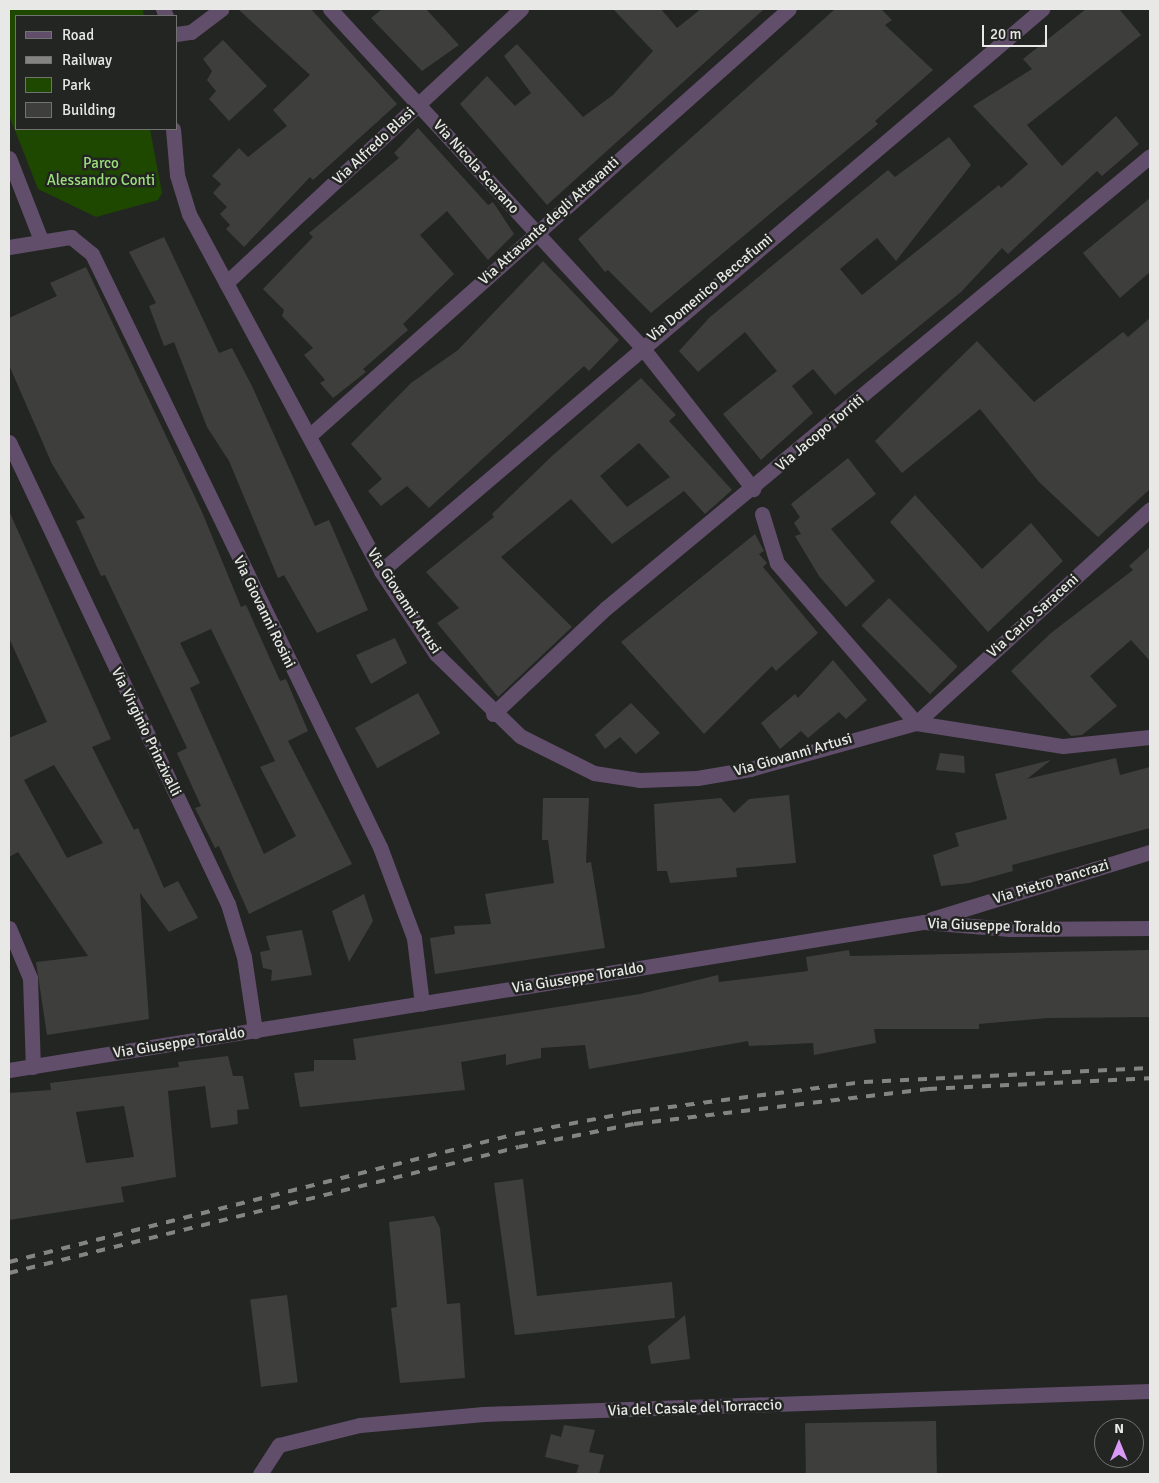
<!DOCTYPE html>
<style>
body{margin:0}
#map{position:relative;width:1159px;height:1483px;overflow:hidden;background:#232522;font-family:Signika,sans-serif}
div>[style]{position:absolute}
.green>*{inset:0;background:#1e4800}
.building>*{inset:0;background:#3e3f3d;transform-origin:0 0}
.minor>*{height:15px;margin:-7.5px;padding:0 7.5px;transform-origin:7.5px;border-radius:7.5px;background:#614e6b}
.rail>*{height:4px;margin-top:-2px;transform-origin:0;background:repeating-linear-gradient(90deg,#848583 0 9px,transparent 0 18px)}
span{translate:-50% -50%;white-space:nowrap;text-align:center;line-height:1.15;-webkit-text-stroke:5px #232522;paint-order:stroke}
.street-label{font-size:15px;color:#e8e9e7}
.park-label{font-size:15px;color:#9cde7d}
.frame{position:absolute;inset:0;border:10px solid #e8e9e7;pointer-events:none}
.legend{position:absolute;left:15px;top:15px;width:162px;height:115px;box-sizing:border-box;background:#232522;border:1px solid #727371;margin:0;padding:6px 9px;list-style:none;font-size:15px;color:#e8e9e7}
.legend li{display:flex;align-items:center;gap:10px;height:25px}
.legend b{width:25px;border:1px solid #727371}
.north{position:absolute;left:1094px;top:1418px;width:50px;height:50px;box-sizing:border-box;background:#232522;border:1px solid #727371;border-radius:50%;rotate:0deg;font-size:14px;font-weight:700;line-height:20px;text-align:center;color:#e8e9e7}
.north::after{content:'';display:block;margin:auto;width:18px;height:22px;background:#d99af7;clip-path:polygon(50% 0,100% 100%,50% 72%,0 100%)}
.scale{position:absolute;left:982px;top:25px;width:65px;height:22px;box-sizing:border-box;border:2px solid #e8e9e7;border-top:0;padding-left:6px;font-size:15px;line-height:18px;white-space:nowrap;color:#e8e9e7;-webkit-text-stroke:4px #232522;paint-order:stroke}
</style>
<div id="map">
<div class="green">
<div style="clip-path:polygon(9px 9px,143px 9px,144px 16px,16px 16px,16px 129px,150px 129px,162px 193px,158px 200px,96px 217px,38px 189px,9px 115px)"></div>
</div>
<div class="building">
<div style="clip-path:polygon(238px 9px,311px 9px,397px 104px,313px 180px,310px 177px,244px 247px,226px 229px,230px 225px,220px 214px,227px 207px,213px 193px,221px 184px,212px 176px,239px 148px,248px 157px,287px 126px,273px 110px,310px 75px)"></div>
<div style="clip-path:polygon(382px 9px,426px 9px,459px 45px,422px 71px,371px 18px)"></div>
<div style="clip-path:polygon(613px 9px,661px 9px,677px 28px,701px 9px,764px 9px,547px 205px,460px 104px,487px 76px,515px 106px,531px 93px,504px 56px,517px 44px,583px 117px,613px 95px,653px 51px)"></div>
<div style="clip-path:polygon(835px 9px,881px 9px,892px 20px,885px 25px,933px 70px,875px 121px,878px 124px,651px 313px,608px 270px,605px 272px,578px 239px)"></div>
<div style="clip-path:polygon(1086px 9px,1119px 9px,1141px 35px,1027px 125px,1062px 166px,1116px 116px,1139px 144px,1102px 176px,1097px 171px,1008px 254px,1002px 248px,961px 292px,835px 395px,813px 369px,792px 386px,813px 413px,761px 460px,723px 414px,777px 371px,745px 332px,698px 372px,679px 351px,710px 317px,888px 170px,895px 177px,949px 137px,971px 165px,896px 261px,877px 238px,840px 269px,862px 295px,999px 185px,1001px 188px,1028px 164px,973px 106px,1032px 69px,1023px 59px)"></div>
<div style="clip-path:polygon(223px 40px,267px 86px,229px 121px,209px 99px,216px 91px,207px 80px,212px 71px,203px 59px)"></div>
<div style="clip-path:polygon(418px 128px,488px 205px,493px 202px,514px 234px,488px 260px,447px 211px,420px 235px,454px 274px,403px 324px,408px 330px,363px 369px,366px 372px,333px 398px,320px 383px,325px 380px,304px 355px,313px 348px,282px 316px,284px 310px,263px 289px,313px 237px,309px 233px,399px 158px,394px 153px)"></div>
<div style="clip-path:polygon(1150px 198px,1150px 272px,1120px 298px,1083px 253px)"></div>
<div style="clip-path:polygon(164px 237px,219px 353px,232px 348px,252px 386px,315px 526px,329px 520px,368px 610px,317px 633px,284px 575px,278px 578px,229px 461px,207px 427px,174px 342px,164px 346px,149px 306px,156px 303px,129px 252px)"></div>
<div style="clip-path:polygon(543px 261px,619px 340px,589px 371px,584px 366px,429px 508px,407px 486px,381px 506px,368px 491px,382px 479px,351px 444px,411px 383px,458px 350px)"></div>
<div style="clip-path:polygon(evenodd,86px 267px,202px 512px,241px 607px,246px 605px,280px 681px,286px 679px,308px 731px,288px 741px,352px 864px,249px 914px,219px 846px,215px 848px,195px 808px,201px 806px,177px 753px,187px 748px,105px 575px,101px 576px,76px 521px,85px 518px,52px 464px,9px 365px,9px 318px,57px 296px,50px 283px,86px 267px,211px 629px,275px 761px,260px 767px,296px 836px,264px 854px,190px 688px,200px 683px,180px 643px,211px 629px)"></div>
<div style="clip-path:polygon(1150px 318px,1150px 489px,1098px 537px,1039px 482px,980px 409px,902px 473px,875px 441px,977px 341px,1034px 402px,1123px 332px,1128px 337px)"></div>
<div style="clip-path:polygon(evenodd,641px 378px,676px 415px,669px 421px,732px 490px,705px 514px,684px 491px,612px 544px,571px 499px,501px 557px,572px 627px,498px 697px,437px 623px,459px 608px,426px 572px,494px 517px,492px 514px,552px 456px,641px 378px,639px 443px,670px 477px,627px 507px,600px 476px,639px 443px)"></div>
<div style="clip-path:polygon(848px 458px,876px 494px,831px 529px,875px 581px,846px 607px,819px 576px,795px 536px,801px 534px,794px 523px,800px 517px,791px 504px)"></div>
<div style="clip-path:polygon(915px 495px,982px 569px,1031px 523px,1063px 561px,988px 632px,890px 522px)"></div>
<div style="clip-path:polygon(evenodd,9px 511px,111px 739px,92px 747px,134px 830px,138px 828px,164px 888px,178px 881px,198px 918px,169px 932px,140px 893px,149px 1019px,47px 1035px,36px 962px,88px 956px,18px 852px,9px 857px,9px 738px,47px 722px,9px 638px,9px 511px,54px 765px,103px 843px,67px 858px,24px 780px,54px 765px)"></div>
<div style="clip-path:polygon(755px 534px,764px 551px,759px 554px,767px 563px,763px 567px,818px 633px,776px 671px,772px 666px,704px 734px,621px 642px)"></div>
<div style="clip-path:polygon(1150px 547px,1150px 661px,1131px 640px,1090px 676px,1117px 706px,1082px 735px,1071px 736px,1011px 671px,1051px 633px,1133px 570px,1129px 566px)"></div>
<div style="left:889px;top:598px;width:97px;height:39px;rotate:45deg"></div>
<div style="clip-path:polygon(395px 638px,407px 663px,371px 684px,356px 655px)"></div>
<div style="clip-path:polygon(833px 660px,867px 700px,846px 719px,839px 712px,808px 738px,801px 731px,780px 749px,761px 723px,795px 694px,798px 698px)"></div>
<div style="left:418px;top:693px;width:46px;height:72px;rotate:61deg"></div>
<div style="clip-path:polygon(631px 703px,660px 733px,636px 754px,620px 737px,605px 749px,595px 735px)"></div>
<div style="clip-path:polygon(940px 753px,964px 756px,965px 773px,936px 770px)"></div>
<div style="clip-path:polygon(1116px 758px,1120px 775px,1150px 767px,1150px 828px,1012px 865px,1013px 871px,969px 883px,941px 886px,933px 855px,959px 846px,955px 833px,1007px 819px,995px 774px,1051px 760px,1027px 779px)"></div>
<div style="clip-path:polygon(789px 795px,796px 863px,736px 868px,737px 877px,670px 883px,667px 871px,657px 871px,654px 804px,721px 798px,734px 813px,749px 799px)"></div>
<div style="clip-path:polygon(543px 798px,589px 798px,586px 863px,591px 862px,605px 948px,435px 974px,430px 938px,455px 934px,454px 926px,491px 924px,485px 894px,554px 883px,548px 840px,542px 840px)"></div>
<div style="clip-path:polygon(364px 894px,373px 921px,349px 962px,332px 911px)"></div>
<div style="clip-path:polygon(302px 930px,312px 975px,271px 981px,272px 970px,263px 968px,260px 952px,270px 950px,266px 936px)"></div>
<div style="clip-path:polygon(849px 950px,850px 956px,1150px 950px,1150px 1017px,1048px 1018px,979px 1024px,979px 1029px,874px 1029px,876px 1043px,814px 1055px,813px 1043px,749px 1046px,748px 1041px,589px 1069px,585px 1045px,541px 1048px,541px 1058px,506px 1065px,506px 1054px,461px 1062px,465px 1090px,300px 1107px,294px 1073px,314px 1071px,314px 1060px,356px 1060px,353px 1039px,640px 994px,718px 975px,719px 982px,808px 971px,806px 957px)"></div>
<div style="clip-path:polygon(evenodd,228px 1056px,233px 1076px,243px 1076px,249px 1109px,237px 1110px,238px 1124px,211px 1128px,205px 1086px,168px 1091px,176px 1177px,121px 1187px,124px 1202px,9px 1220px,9px 1093px,51px 1090px,50px 1083px,179px 1067px,178px 1062px,228px 1056px,124px 1106px,134px 1157px,86px 1163px,76px 1112px,124px 1106px)"></div>
<div style="clip-path:polygon(523px 1179px,537px 1296px,672px 1282px,675px 1318px,515px 1335px,494px 1183px)"></div>
<div style="clip-path:polygon(434px 1216px,440px 1228px,447px 1304px,460px 1303px,465px 1378px,400px 1383px,391px 1308px,397px 1307px,389px 1222px)"></div>
<div style="left:287px;top:1295px;width:88px;height:37px;rotate:83deg"></div>
<div style="clip-path:polygon(685px 1315px,690px 1359px,651px 1364px,648px 1346px)"></div>
<div style="left:936px;top:1421px;width:53px;height:131px;rotate:89deg"></div>
<div style="clip-path:polygon(564px 1425px,595px 1430px,589px 1452px,604px 1455px,599px 1474px,576px 1474px,579px 1465px,545px 1457px,551px 1434px,561px 1437px)"></div>
</div>
<div class="minor">
<div style="left:163px;top:9px;width:8px;rotate:67deg"></div>
<div style="left:330px;top:9px;width:459px;rotate:47.3deg"></div>
<div style="left:641px;top:346px;width:182px;rotate:51.9deg"></div>
<div style="left:176px;top:34px;width:15px;rotate:-8deg"></div>
<div style="left:191px;top:32px;width:38px;rotate:-37deg"></div>
<div style="left:173px;top:129px;width:46px;rotate:85deg"></div>
<div style="left:177px;top:175px;width:41px;rotate:72.9deg"></div>
<div style="left:189px;top:214px;width:405px;rotate:61.7deg"></div>
<div style="left:381px;top:571px;width:100px;rotate:56.5deg"></div>
<div style="left:436px;top:654px;width:117px;rotate:44.3deg"></div>
<div style="left:520px;top:736px;width:83px;rotate:26.6deg"></div>
<div style="left:594px;top:773px;width:47px;rotate:8.7deg"></div>
<div style="left:640px;top:780px;width:57px;rotate:-2deg"></div>
<div style="left:697px;top:778px;width:54px;rotate:-9.6deg"></div>
<div style="left:750px;top:769px;width:172px;rotate:-15.5deg"></div>
<div style="left:916px;top:723px;width:149px;rotate:8.9deg"></div>
<div style="left:1063px;top:746px;width:87px;rotate:-5.9deg"></div>
<div style="left:9px;top:158px;width:88px;rotate:68.7deg"></div>
<div style="left:9px;top:247px;width:63px;rotate:-9.2deg"></div>
<div style="left:71px;top:237px;width:27px;rotate:39deg"></div>
<div style="left:92px;top:254px;width:659px;rotate:64.1deg"></div>
<div style="left:380px;top:847px;width:97px;rotate:69.5deg"></div>
<div style="left:414px;top:938px;width:66px;rotate:83.1deg"></div>
<div style="left:226px;top:283px;width:403px;rotate:-42.9deg"></div>
<div style="left:309px;top:436px;width:642px;rotate:-41.66deg"></div>
<div style="left:9px;top:442px;width:511px;rotate:64.64deg"></div>
<div style="left:228px;top:904px;width:55px;rotate:73.2deg"></div>
<div style="left:244px;top:957px;width:75px;rotate:81.5deg"></div>
<div style="left:762px;top:514px;width:51px;rotate:73deg"></div>
<div style="left:777px;top:563px;width:212px;rotate:49deg"></div>
<div style="left:381px;top:571px;width:868px;rotate:-40.37deg"></div>
<div style="left:493px;top:714px;width:155px;rotate:-43.2deg"></div>
<div style="left:606px;top:608px;width:707px;rotate:-39.72deg"></div>
<div style="left:916px;top:723px;width:317px;rotate:-42.4deg"></div>
<div style="left:932px;top:919px;width:228px;rotate:-17.1deg"></div>
<div style="left:9px;top:928px;width:54px;rotate:67.2deg"></div>
<div style="left:30px;top:978px;width:89px;rotate:88.1deg"></div>
<div style="left:9px;top:1070px;width:927px;rotate:-9.19deg"></div>
<div style="left:924px;top:922px;width:86px;rotate:4.7deg"></div>
<div style="left:1010px;top:929px;width:140px;rotate:-0.4deg"></div>
<div style="left:260px;top:1474px;width:35px;rotate:-57deg"></div>
<div style="left:279px;top:1445px;width:83px;rotate:-13.9deg"></div>
<div style="left:360px;top:1425px;width:124px;rotate:-5.1deg"></div>
<div style="left:484px;top:1414px;width:666px;rotate:-1.98deg"></div>
</div>
<div class="rail">
<div style="left:9px;top:1262px;width:523px;rotate:-14.17deg"></div>
<div style="left:516px;top:1134px;width:118px;rotate:-10.7deg"></div>
<div style="left:632px;top:1112px;width:234px;rotate:-7.4deg"></div>
<div style="left:864px;top:1082px;width:286px;rotate:-2.8deg"></div>
<div style="left:9px;top:1273px;width:525px;rotate:-13.88deg"></div>
<div style="left:519px;top:1147px;width:117px;rotate:-11.3deg"></div>
<div style="left:634px;top:1124px;width:296px;rotate:-6.8deg"></div>
<div style="left:928px;top:1089px;width:222px;rotate:-2.8deg"></div>
</div>
<div class="street-label">
<span style="left:374px;top:146px;rotate:-43deg">Via Alfredo Blasi</span>
<span style="left:476px;top:167px;rotate:48deg">Via Nicola Scarano</span>
<span style="left:549px;top:221px;rotate:-42deg">Via Attavante degli Attavanti</span>
<span style="left:710px;top:288px;rotate:-40deg">Via Domenico Beccafumi</span>
<span style="left:820px;top:433px;rotate:-40deg">Via Jacopo Torriti</span>
<span style="left:404px;top:601px;rotate:57deg">Via Giovanni Artusi</span>
<span style="left:264px;top:612px;rotate:64deg">Via Giovanni Rosini</span>
<span style="left:1033px;top:616px;rotate:-42deg">Via Carlo Saraceni</span>
<span style="left:146px;top:732px;rotate:64deg">Via Virginio Prinzivalli</span>
<span style="left:793px;top:755px;rotate:-16deg">Via Giovanni Artusi</span>
<span style="left:1051px;top:882px;rotate:-17deg">Via Pietro Pancrazi</span>
<span style="left:994px;top:926px;rotate:2deg">Via Giuseppe Toraldo</span>
<span style="left:578px;top:978px;rotate:-9deg">Via Giuseppe Toraldo</span>
<span style="left:179px;top:1043px;rotate:-9deg">Via Giuseppe Toraldo</span>
<span style="left:695px;top:1408px;rotate:-2deg">Via del Casale del Torraccio</span>
</div>
<div class="park-label">
<span style="left:101px;top:172px">Parco<br>Alessandro Conti</span>
</div>
<div class="frame"></div>
<ul class="legend">
<li><b style="height:6px;background:#614e6b"></b>Road</li>
<li><b style="height:6px;background:#848583"></b>Railway</li>
<li><b style="height:14px;background:#1e4800"></b>Park</li>
<li><b style="height:14px;background:#3e3f3d"></b>Building</li>
</ul>
<div class="north">N</div>
<div class="scale">20 m</div>
</div>
